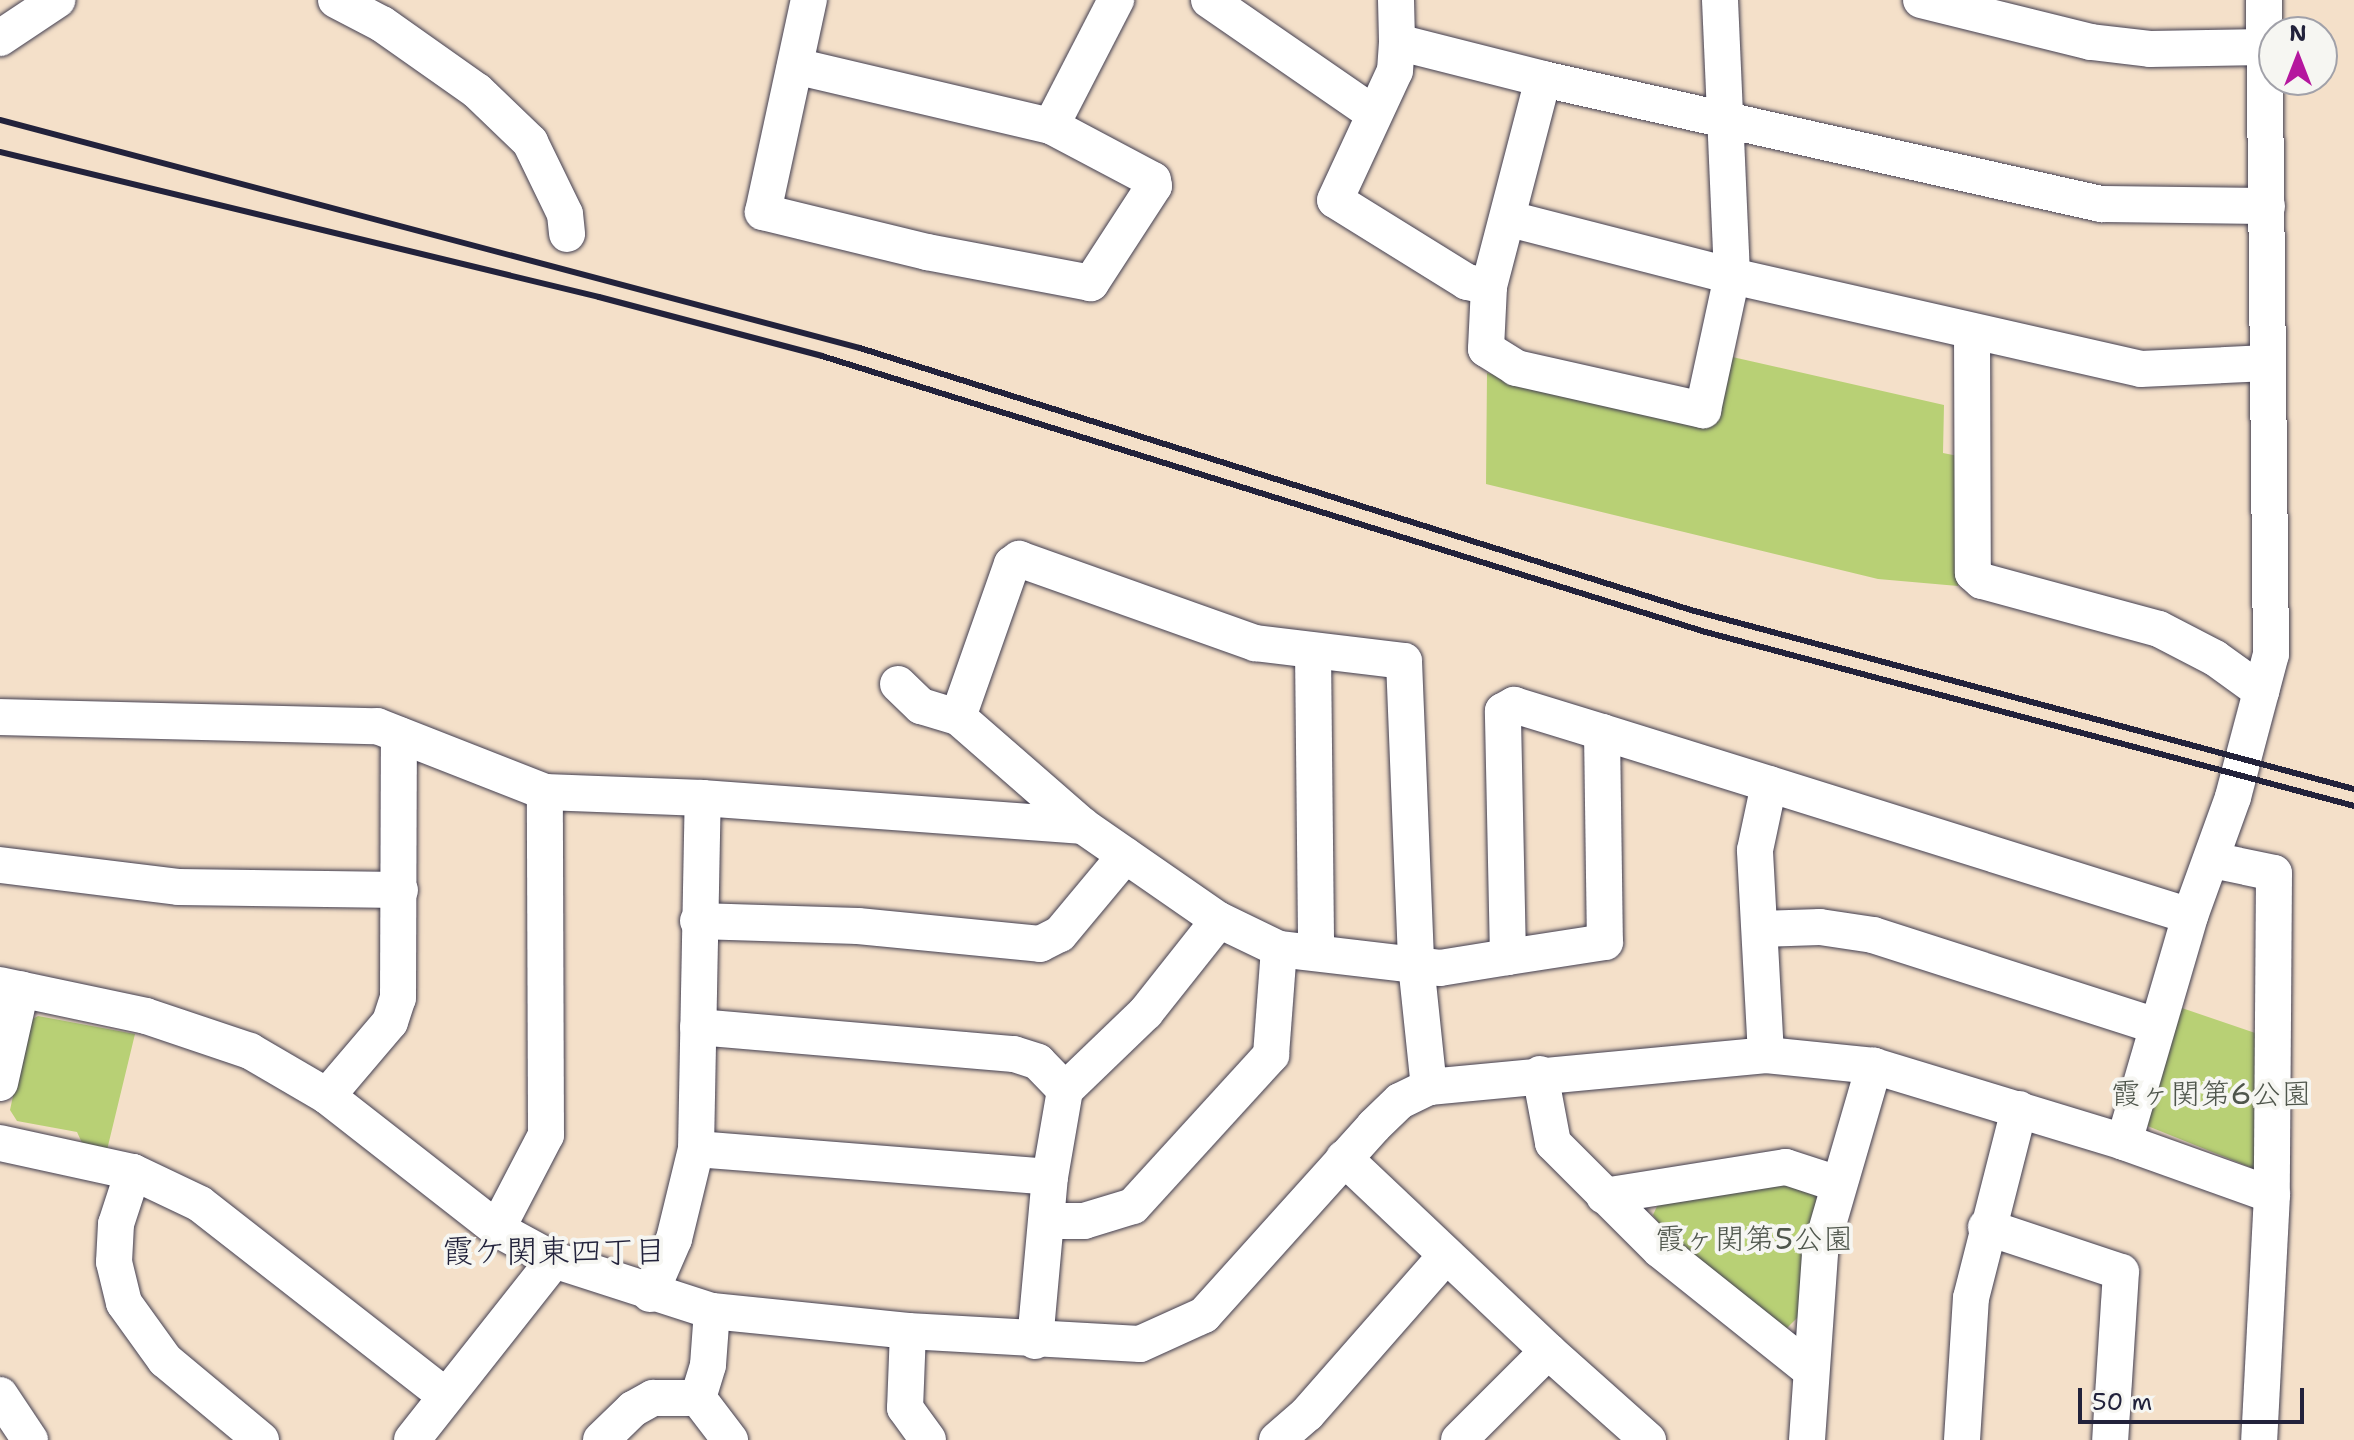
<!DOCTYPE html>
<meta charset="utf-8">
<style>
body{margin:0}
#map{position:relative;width:2354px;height:1440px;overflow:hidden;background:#f4e0c9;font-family:"Shantell Sans","Klee One",sans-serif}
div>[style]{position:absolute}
.green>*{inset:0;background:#b8d075}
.roads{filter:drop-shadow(0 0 2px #423e50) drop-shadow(0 0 2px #423e50)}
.minor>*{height:36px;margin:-18px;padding:0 18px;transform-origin:18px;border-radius:18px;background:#fff}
.rail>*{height:6px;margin:-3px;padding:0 3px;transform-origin:3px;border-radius:3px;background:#22223b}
span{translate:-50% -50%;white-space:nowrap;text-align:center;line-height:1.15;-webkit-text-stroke:8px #f6f6f2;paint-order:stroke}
.park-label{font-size:30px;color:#4f564c}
.neighbourhood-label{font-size:32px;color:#22223b}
.north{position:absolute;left:2258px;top:16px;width:80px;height:80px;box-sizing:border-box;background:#f6f6f2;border:2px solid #a1a1a9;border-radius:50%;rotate:0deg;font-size:22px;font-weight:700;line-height:32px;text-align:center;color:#22223b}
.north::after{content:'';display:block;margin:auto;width:28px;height:36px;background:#b5179e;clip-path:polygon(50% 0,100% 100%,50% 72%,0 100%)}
.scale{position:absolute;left:2078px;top:1388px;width:226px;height:36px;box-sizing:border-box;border:4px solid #22223b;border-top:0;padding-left:10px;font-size:24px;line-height:28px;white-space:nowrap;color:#22223b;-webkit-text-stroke:6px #f6f6f2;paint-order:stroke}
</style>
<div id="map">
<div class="green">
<div style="clip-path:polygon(1728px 356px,1944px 405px,1943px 453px,1958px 456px,1958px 586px,1878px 579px,1486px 484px,1487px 373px,1714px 422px)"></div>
<div style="clip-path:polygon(2176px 1006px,2264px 1036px,2257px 1170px,2145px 1125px)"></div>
<div style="clip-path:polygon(38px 1016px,135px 1034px,107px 1150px,82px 1143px,77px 1132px,17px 1121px,10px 1110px,29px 1021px)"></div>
<div style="clip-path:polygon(1777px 1180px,1817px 1193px,1801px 1314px,1784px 1331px,1666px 1234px,1653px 1215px,1659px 1202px)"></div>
</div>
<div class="roads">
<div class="minor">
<div style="left:336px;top:0;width:52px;rotate:27.6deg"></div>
<div style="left:382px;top:24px;width:116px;rotate:35.2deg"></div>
<div style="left:477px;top:91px;width:74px;rotate:43.9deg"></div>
<div style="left:530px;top:142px;width:80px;rotate:64.1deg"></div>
<div style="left:565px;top:214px;width:20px;rotate:84deg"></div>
<div style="left:1209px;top:0;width:199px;rotate:34.6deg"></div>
<div style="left:1396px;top:0;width:42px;rotate:88.6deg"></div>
<div style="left:1720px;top:0;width:276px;rotate:87.5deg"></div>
<div style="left:1732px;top:276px;width:419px;rotate:12.8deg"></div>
<div style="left:2141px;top:369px;width:126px;rotate:-2.7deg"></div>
<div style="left:1921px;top:0;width:175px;rotate:13.9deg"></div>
<div style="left:2091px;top:42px;width:59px;rotate:6.8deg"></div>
<div style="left:2150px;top:49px;width:115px;rotate:-1deg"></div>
<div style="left:0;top:38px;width:69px;rotate:-33.7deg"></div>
<div style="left:1397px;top:42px;width:151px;rotate:14.2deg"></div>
<div style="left:1543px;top:79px;width:215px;rotate:104.6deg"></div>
<div style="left:1489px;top:287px;width:23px;rotate:-167deg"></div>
<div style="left:1467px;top:282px;width:155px;rotate:-148.2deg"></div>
<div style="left:1335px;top:200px;width:142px;rotate:-65.1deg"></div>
<div style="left:1395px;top:71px;width:29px;rotate:-86deg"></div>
<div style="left:795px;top:66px;width:263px;rotate:13.2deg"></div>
<div style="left:1051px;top:126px;width:115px;rotate:27.9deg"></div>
<div style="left:1153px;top:180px;width:6px;rotate:81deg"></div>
<div style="left:1154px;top:186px;width:116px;rotate:123deg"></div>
<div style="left:1091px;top:283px;width:167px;rotate:-169.3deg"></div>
<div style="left:927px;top:252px;width:169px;rotate:-166.3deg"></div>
<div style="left:763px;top:212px;width:217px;rotate:-77.8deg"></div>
<div style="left:1543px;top:79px;width:572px;rotate:12.63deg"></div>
<div style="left:2101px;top:204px;width:166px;rotate:0.7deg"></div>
<div style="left:1051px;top:126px;width:142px;rotate:-62.7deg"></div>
<div style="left:1489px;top:287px;width:62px;rotate:92.8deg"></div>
<div style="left:1486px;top:349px;width:36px;rotate:32deg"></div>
<div style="left:1516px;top:368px;width:192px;rotate:12.7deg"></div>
<div style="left:1703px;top:410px;width:137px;rotate:-77.8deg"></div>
<div style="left:1732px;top:276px;width:229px;rotate:-165.6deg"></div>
<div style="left:1972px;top:333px;width:240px;rotate:89.8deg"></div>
<div style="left:1973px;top:573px;width:12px;rotate:42deg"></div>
<div style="left:1982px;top:581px;width:183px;rotate:15.2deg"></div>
<div style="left:2159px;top:629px;width:63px;rotate:27.4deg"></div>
<div style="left:2215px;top:658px;width:57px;rotate:35.7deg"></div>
<div style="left:1313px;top:651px;width:300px;rotate:89.4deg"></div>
<div style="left:898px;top:684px;width:32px;rotate:44deg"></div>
<div style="left:921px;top:706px;width:39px;rotate:17deg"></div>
<div style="left:958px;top:717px;width:166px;rotate:41.1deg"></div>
<div style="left:0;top:717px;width:377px;rotate:1.4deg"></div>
<div style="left:377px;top:726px;width:180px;rotate:21.4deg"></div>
<div style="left:545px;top:792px;width:158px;rotate:2.2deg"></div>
<div style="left:703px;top:798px;width:381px;rotate:4.2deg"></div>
<div style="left:1083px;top:826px;width:165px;rotate:34.7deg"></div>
<div style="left:1219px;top:920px;width:67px;rotate:25.8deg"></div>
<div style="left:1279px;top:949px;width:162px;rotate:6.7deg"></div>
<div style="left:1440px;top:968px;width:69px;rotate:-9.2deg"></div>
<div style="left:958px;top:717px;width:162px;rotate:-70.6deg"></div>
<div style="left:1012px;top:564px;width:9px;rotate:-36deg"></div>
<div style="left:1019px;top:559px;width:251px;rotate:19.6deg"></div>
<div style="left:1255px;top:643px;width:150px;rotate:6.9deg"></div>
<div style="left:1404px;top:661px;width:303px;rotate:87.7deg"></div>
<div style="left:1416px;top:964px;width:124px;rotate:84deg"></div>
<div style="left:1602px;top:732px;width:210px;rotate:89.2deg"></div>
<div style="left:1605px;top:942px;width:98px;rotate:171.2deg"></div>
<div style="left:1508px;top:957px;width:246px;rotate:-91.2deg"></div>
<div style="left:1503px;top:711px;width:13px;rotate:-29deg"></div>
<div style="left:1514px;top:705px;width:92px;rotate:17.1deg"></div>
<div style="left:1602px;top:732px;width:175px;rotate:17.3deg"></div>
<div style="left:1769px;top:784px;width:441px;rotate:17.4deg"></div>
<div style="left:2212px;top:860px;width:63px;rotate:11.8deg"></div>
<div style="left:2274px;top:873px;width:322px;rotate:90.4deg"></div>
<div style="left:0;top:865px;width:179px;rotate:7deg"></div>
<div style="left:178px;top:887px;width:222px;rotate:0.8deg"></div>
<div style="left:698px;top:921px;width:160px;rotate:1.8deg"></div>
<div style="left:858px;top:926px;width:183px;rotate:5.6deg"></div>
<div style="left:1040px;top:944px;width:22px;rotate:-27deg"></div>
<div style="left:1060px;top:934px;width:102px;rotate:-50.2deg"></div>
<div style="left:1760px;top:929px;width:60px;rotate:-1.9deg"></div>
<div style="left:1820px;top:927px;width:54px;rotate:8.6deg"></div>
<div style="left:1873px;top:935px;width:298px;rotate:17.8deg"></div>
<div style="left:0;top:985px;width:149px;rotate:12deg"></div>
<div style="left:146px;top:1016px;width:110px;rotate:18.6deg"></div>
<div style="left:250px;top:1051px;width:89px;rotate:30.3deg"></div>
<div style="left:327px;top:1096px;width:216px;rotate:38deg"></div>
<div style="left:497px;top:1229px;width:65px;rotate:28.5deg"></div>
<div style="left:698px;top:1027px;width:317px;rotate:4.9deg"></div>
<div style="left:1014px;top:1054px;width:25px;rotate:18deg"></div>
<div style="left:1038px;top:1062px;width:39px;rotate:46deg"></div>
<div style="left:1766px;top:1055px;width:205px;rotate:-93.1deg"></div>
<div style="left:1755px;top:850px;width:67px;rotate:-78deg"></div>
<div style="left:1540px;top:1074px;width:70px;rotate:79.3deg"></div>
<div style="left:1553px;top:1143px;width:151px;rotate:45deg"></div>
<div style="left:1660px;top:1250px;width:189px;rotate:38.6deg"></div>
<div style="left:0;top:1083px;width:96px;rotate:-77.4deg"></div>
<div style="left:327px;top:1096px;width:97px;rotate:-49.6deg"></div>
<div style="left:390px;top:1022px;width:25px;rotate:-72deg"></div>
<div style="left:398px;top:998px;width:263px;rotate:-89.8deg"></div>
<div style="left:2124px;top:1142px;width:235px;rotate:-73.7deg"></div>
<div style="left:2190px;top:916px;width:127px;rotate:-70.1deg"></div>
<div style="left:2233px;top:797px;width:148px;rotate:-75.1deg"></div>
<div style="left:2271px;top:654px;width:654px;rotate:-90.61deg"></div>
<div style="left:0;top:1143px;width:136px;rotate:12.3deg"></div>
<div style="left:133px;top:1172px;width:74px;rotate:25.5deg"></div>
<div style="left:200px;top:1204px;width:312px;rotate:38deg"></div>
<div style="left:696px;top:1149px;width:355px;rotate:4.5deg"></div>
<div style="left:1344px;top:1158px;width:281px;rotate:43.4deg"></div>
<div style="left:133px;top:1172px;width:55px;rotate:108.1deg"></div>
<div style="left:116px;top:1224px;width:38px;rotate:93deg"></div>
<div style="left:114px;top:1262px;width:42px;rotate:76.3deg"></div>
<div style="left:124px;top:1303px;width:70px;rotate:54.3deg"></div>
<div style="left:165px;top:1360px;width:125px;rotate:39.8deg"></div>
<div style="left:1604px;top:1196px;width:184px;rotate:-9.1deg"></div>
<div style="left:1786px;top:1167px;width:55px;rotate:18.1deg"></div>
<div style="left:1049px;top:1221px;width:35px"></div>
<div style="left:1084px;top:1221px;width:51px;rotate:-17deg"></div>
<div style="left:1133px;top:1206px;width:205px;rotate:-47.6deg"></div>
<div style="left:1271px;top:1055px;width:106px;rotate:-85.7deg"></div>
<div style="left:1986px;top:1227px;width:142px;rotate:18.4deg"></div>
<div style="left:2121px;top:1272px;width:168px;rotate:93.7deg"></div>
<div style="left:497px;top:1229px;width:106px;rotate:-62.5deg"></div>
<div style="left:546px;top:1135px;width:343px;rotate:-90.2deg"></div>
<div style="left:650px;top:1294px;width:60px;rotate:-66.4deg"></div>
<div style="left:674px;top:1239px;width:93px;rotate:-76.3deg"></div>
<div style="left:696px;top:1149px;width:351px;rotate:-88.9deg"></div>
<div style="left:908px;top:1331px;width:232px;rotate:3.2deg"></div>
<div style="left:1140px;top:1344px;width:70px;rotate:-24.4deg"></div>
<div style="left:1204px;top:1315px;width:254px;rotate:-48deg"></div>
<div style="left:1374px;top:1126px;width:36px;rotate:-44deg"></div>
<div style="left:1400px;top:1101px;width:32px;rotate:-26deg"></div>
<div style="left:1429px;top:1087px;width:339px;rotate:-5.4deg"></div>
<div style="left:1766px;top:1055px;width:109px;rotate:5.8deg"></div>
<div style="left:1874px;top:1066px;width:261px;rotate:16.9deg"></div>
<div style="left:2124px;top:1142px;width:157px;rotate:19.7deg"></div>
<div style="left:2272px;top:1195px;width:245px;rotate:93deg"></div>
<div style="left:1035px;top:1341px;width:165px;rotate:-84.8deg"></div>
<div style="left:1050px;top:1177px;width:88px;rotate:-80.2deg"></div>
<div style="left:1065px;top:1090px;width:112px;rotate:-43.9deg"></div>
<div style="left:1146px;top:1012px;width:117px;rotate:-51.6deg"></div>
<div style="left:0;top:1395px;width:54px;rotate:56.3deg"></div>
<div style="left:698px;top:1398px;width:53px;rotate:52.7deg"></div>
<div style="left:412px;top:1440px;width:229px;rotate:-51.7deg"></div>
<div style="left:554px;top:1260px;width:166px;rotate:17.9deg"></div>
<div style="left:712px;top:1311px;width:197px;rotate:5.8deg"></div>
<div style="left:908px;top:1331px;width:77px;rotate:92.2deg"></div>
<div style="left:905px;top:1408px;width:39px;rotate:54deg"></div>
<div style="left:601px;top:1440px;width:45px;rotate:-44.1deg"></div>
<div style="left:633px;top:1409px;width:23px;rotate:-29deg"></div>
<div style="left:653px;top:1398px;width:45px"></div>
<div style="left:698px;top:1398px;width:34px;rotate:-73deg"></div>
<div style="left:708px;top:1365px;width:54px;rotate:-85.8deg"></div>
<div style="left:1277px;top:1440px;width:40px;rotate:-41deg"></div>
<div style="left:1307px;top:1414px;width:209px;rotate:-48.7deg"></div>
<div style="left:1459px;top:1440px;width:126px;rotate:-45deg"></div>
<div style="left:1548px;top:1351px;width:134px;rotate:41.7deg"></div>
<div style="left:1807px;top:1440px;width:188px;rotate:-86deg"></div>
<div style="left:1820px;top:1252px;width:194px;rotate:-73.8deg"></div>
<div style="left:1962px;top:1440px;width:142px;rotate:-86.4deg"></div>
<div style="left:1971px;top:1298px;width:195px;rotate:-75.7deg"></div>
</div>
</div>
<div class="rail">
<div style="left:0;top:120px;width:890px;rotate:14.85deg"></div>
<div style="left:860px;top:348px;width:871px;rotate:17.5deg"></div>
<div style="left:1691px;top:610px;width:687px;rotate:15.11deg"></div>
<div style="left:0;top:152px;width:616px;rotate:13.61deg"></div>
<div style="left:599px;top:297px;width:231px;rotate:14.8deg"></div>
<div style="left:822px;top:356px;width:922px;rotate:17.35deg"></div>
<div style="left:1702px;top:631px;width:675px;rotate:15.02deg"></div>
</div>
<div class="park-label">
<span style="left:2211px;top:1094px">霞ヶ関第6公園</span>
<span style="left:1754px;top:1239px">霞ヶ関第5公園</span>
</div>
<div class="neighbourhood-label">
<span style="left:554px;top:1251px">霞ケ関東四丁目</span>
</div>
<div class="north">N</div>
<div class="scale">50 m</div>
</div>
